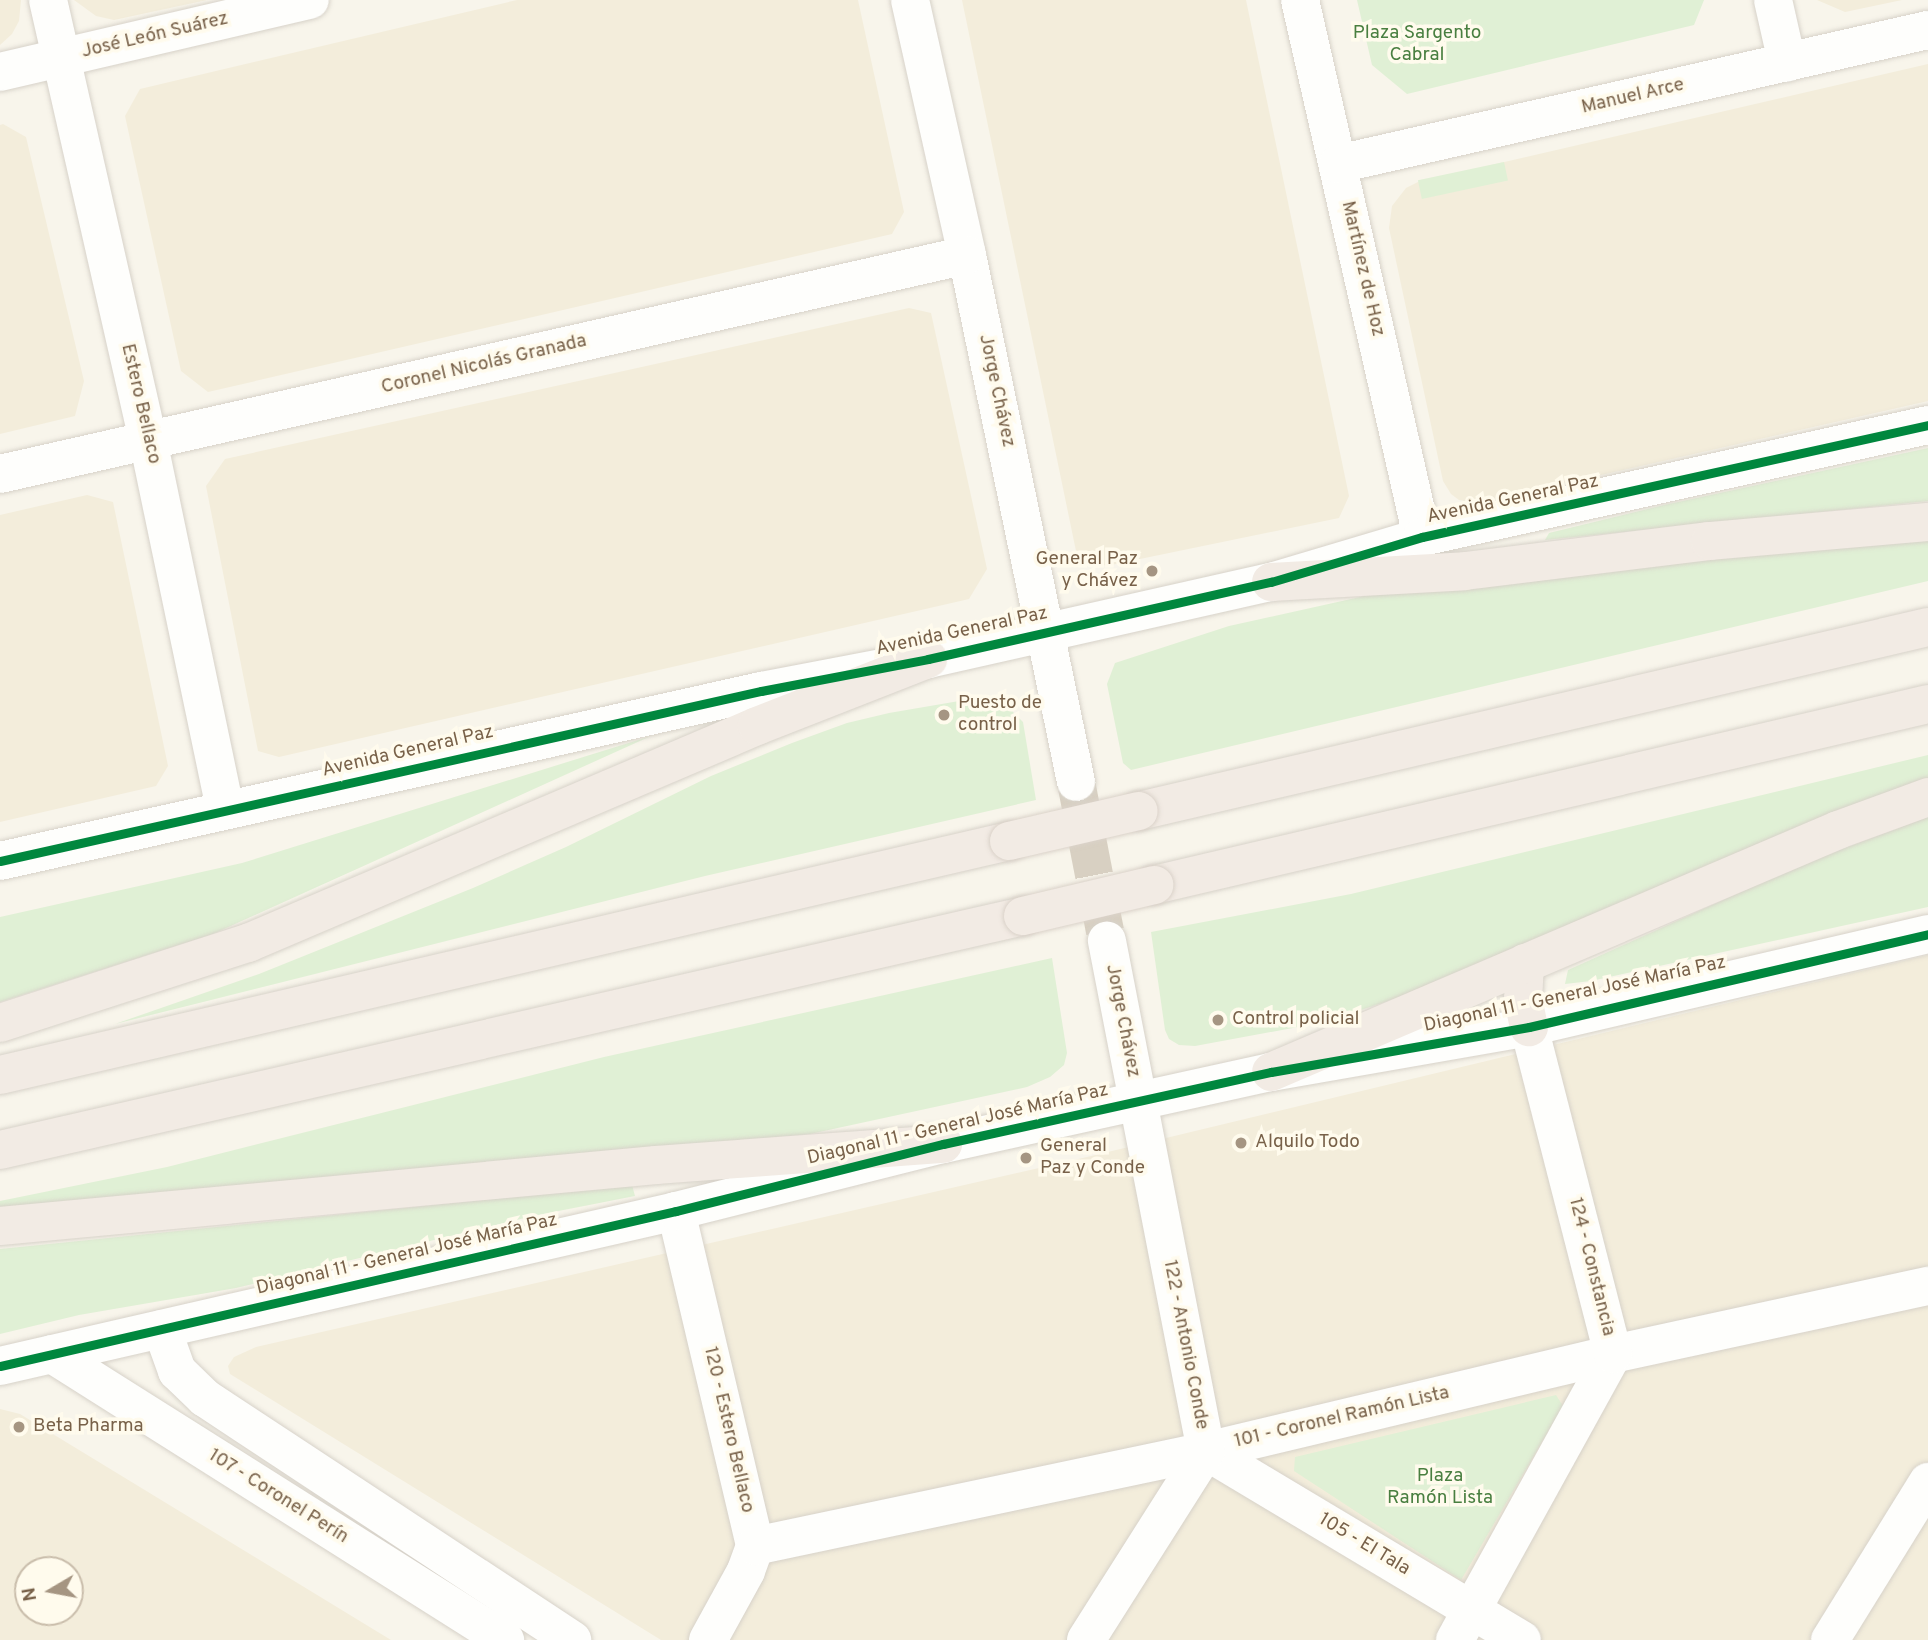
<!DOCTYPE html>
<meta charset="utf-8">
<style>
body{margin:0}
#map{position:relative;width:1928px;height:1640px;overflow:hidden;background:#f8f5eb;font-family:Overpass,sans-serif}
div>[style]{position:absolute}
.residential>*{inset:0;background:#f3eddb}
.green>*{inset:0;background:#e0f0d5;transform-origin:0 0}
.street-tunnel>*{height:38px;margin-top:-19px;transform-origin:0;background:repeating-linear-gradient(90deg,#d8d0c2 0 38px,transparent 0 57px)}
.roads{filter:drop-shadow(0 0 2px #d7d2c9) drop-shadow(0 0 2px #d7d2c9)}
.street>*{height:38px;margin:-19px;padding:0 19px;transform-origin:19px;border-radius:19px;background:#fefefc}
.secondary>*{height:38px;margin:-19px;padding:0 19px;transform-origin:19px;border-radius:19px;background:#fefefc}
.highway>*{height:38px;margin:-19px;padding:0 19px;transform-origin:19px;border-radius:19px;background:#f2ebe4}
.bridges{filter:drop-shadow(0 0 2px #dad2c9) drop-shadow(0 0 2px #dad2c9)}
.highway-bridge>*{height:38px;margin:-19px;padding:0 19px;transform-origin:19px;border-radius:19px;background:#f2ebe4}
.cycleway>*{height:9px;margin:-4.5px;padding:0 4.5px;transform-origin:4.5px;border-radius:4.5px;background:#00873e}
.dots>*{width:19px;height:19px;translate:-50% -50%;box-sizing:border-box;border:4px solid #fffbed;border-radius:50%}
span{translate:-50% -50%;white-space:nowrap;text-align:center;line-height:1.15;-webkit-text-stroke:7px #fffbed;paint-order:stroke}
.park-label{font-size:19px;color:#497f40}
.street-label{font-size:19px;color:#786149}
.poi-label{font-size:19px;color:#786149}
.right{translate:-100% -50%;text-align:right}
.left{translate:0 -50%;text-align:left}
.north{position:absolute;left:14px;top:1556px;width:70px;height:70px;box-sizing:border-box;background:#fffbed;border:2px solid #c9bdab;border-radius:50%;rotate:260deg;font-size:19px;font-weight:700;line-height:28px;text-align:center;color:#786149}
.north::after{content:'';display:block;margin:auto;width:24px;height:32px;background:#a59582;clip-path:polygon(50% 0,100% 100%,50% 72%,0 100%)}
</style>
<div id="map">
<div class="residential">
<div style="clip-path:polygon(0 0,21px 0,19px 21px,12px 34px,0 45px)"></div>
<div style="clip-path:polygon(74px 0,207px 0,114px 20px,96px 16px)"></div>
<div style="clip-path:polygon(517px 0,858px 0,904px 212px,892px 234px,208px 392px,181px 371px,125px 116px,140px 89px)"></div>
<div style="clip-path:polygon(962px 0,1246px 0,1349px 496px,1339px 518px,1106px 566px,1076px 551px)"></div>
<div style="clip-path:polygon(1817px 0,1902px 0,1845px 12px)"></div>
<div style="clip-path:polygon(1928px 64px,1928px 401px,1478px 503px,1459px 500px,1451px 494px,1443px 481px,1389px 228px,1392px 206px,1406px 188px,1418px 182px)"></div>
<div style="clip-path:polygon(3px 124px,26px 137px,84px 381px,75px 416px,0 434px,0 125px)"></div>
<div style="clip-path:polygon(909px 308px,931px 313px,987px 569px,969px 599px,279px 757px,258px 751px,206px 486px,225px 459px)"></div>
<div style="clip-path:polygon(87px 495px,113px 502px,168px 766px,156px 786px,0 822px,0 515px)"></div>
<div style="clip-path:polygon(1928px 955px,1928px 1640px,661px 1640px,230px 1374px,228px 1366px,234px 1357px,256px 1347px,1087px 1157px)"></div>
<div style="clip-path:polygon(evenodd,0 1409px,20px 1414px,391px 1640px,0 1640px,0 1409px,28px 1570px,70px 1570px,70px 1612px,28px 1612px,28px 1570px)"></div>
</div>
<div class="green">
<div style="clip-path:polygon(1357px 0,1704px 0,1694px 25px,1407px 94px,1372px 65px)"></div>
<div style="left:1504px;top:162px;width:19px;height:88px;rotate:78deg"></div>
<div style="clip-path:polygon(1928px 448px,1928px 501px,1545px 540px,1549px 533px,1664px 505px)"></div>
<div style="clip-path:polygon(1928px 538px,1928px 581px,1131px 770px,1123px 763px,1107px 684px,1115px 663px,1229px 626px,1378px 593px)"></div>
<div style="clip-path:polygon(988px 700px,1004px 703px,1023px 722px,1036px 800px,705px 876px,115px 1024px,259px 974px,473px 888px,566px 847px,711px 776px,792px 743px,847px 723px,889px 713px,965px 700px)"></div>
<div style="clip-path:polygon(651px 736px,213px 934px,0 1002px,0 917px,242px 863px)"></div>
<div style="clip-path:polygon(1928px 755px,1928px 779px,1418px 991px,1325px 1022px,1195px 1046px,1179px 1045px,1169px 1039px,1165px 1030px,1151px 932px,1351px 894px)"></div>
<div style="clip-path:polygon(1928px 817px,1928px 907px,1591px 981px,1565px 984px,1568px 970px,1808px 862px)"></div>
<div style="clip-path:polygon(1052px 958px,1067px 1053px,1064px 1065px,1050px 1077px,1027px 1087px,810px 1134px,0 1212px,0 1201px,167px 1167px,604px 1057px)"></div>
<div style="clip-path:polygon(632px 1185px,635px 1196px,533px 1216px,236px 1288px,79px 1315px,0 1334px,0 1249px)"></div>
<div style="clip-path:polygon(1556px 1395px,1563px 1406px,1461px 1580px,1294px 1471px,1295px 1457px)"></div>
</div>
<div class="street-tunnel">
<div style="left:1076px;top:782px;width:162px;rotate:79deg"></div>
</div>
<div class="roads">
<div class="street">
<div style="left:48px;top:0;width:451px;rotate:77.2deg"></div>
<div style="left:148px;top:440px;width:378px;rotate:78.2deg"></div>
<div style="left:910px;top:0;width:261px;rotate:77.4deg"></div>
<div style="left:967px;top:255px;width:538px;rotate:78.31deg"></div>
<div style="left:1300px;top:0;width:551px;rotate:77.2deg"></div>
<div style="left:1773px;top:0;width:64px;rotate:77.3deg"></div>
<div style="left:0;top:72px;width:318px;rotate:-13.1deg"></div>
<div style="left:1338px;top:164px;width:605px;rotate:-12.8deg"></div>
<div style="left:0;top:474px;width:991px;rotate:-12.76deg"></div>
<div style="left:676px;top:1211px;width:344px;rotate:76.7deg"></div>
<div style="left:755px;top:1546px;width:27px;rotate:110deg"></div>
<div style="left:746px;top:1571px;width:79px;rotate:118.8deg"></div>
<div style="left:1206px;top:1451px;width:368px;rotate:30.9deg"></div>
<div style="left:755px;top:1546px;width:461px;rotate:-11.9deg"></div>
<div style="left:1206px;top:1451px;width:418px;rotate:-13.4deg"></div>
<div style="left:1613px;top:1354px;width:322px;rotate:-12.2deg"></div>
<div style="left:1086px;top:1640px;width:224px;rotate:-57.6deg"></div>
<div style="left:1206px;top:1451px;width:520px;rotate:-100.99deg"></div>
<div style="left:1455px;top:1640px;width:327px;rotate:-61.1deg"></div>
<div style="left:1613px;top:1354px;width:338px;rotate:-104.4deg"></div>
<div style="left:1830px;top:1640px;width:186px;rotate:-58.2deg"></div>
</div>
<div class="secondary">
<div style="left:0;top:861px;width:780px;rotate:-12.59deg"></div>
<div style="left:761px;top:691px;width:170px;rotate:-10.8deg"></div>
<div style="left:928px;top:659px;width:352px;rotate:-12.7deg"></div>
<div style="left:1271px;top:582px;width:158px;rotate:-16.6deg"></div>
<div style="left:1422px;top:537px;width:518px;rotate:-12.48deg"></div>
<div style="left:162px;top:1329px;width:45px;rotate:70.3deg"></div>
<div style="left:177px;top:1371px;width:39px;rotate:44deg"></div>
<div style="left:205px;top:1398px;width:440px;rotate:33.4deg"></div>
<div style="left:52px;top:1354px;width:536px;rotate:32.27deg"></div>
<div style="left:0;top:1366px;width:694px;rotate:-12.91deg"></div>
<div style="left:676px;top:1211px;width:275px;rotate:-14.1deg"></div>
<div style="left:943px;top:1144px;width:336px;rotate:-12.4deg"></div>
<div style="left:1271px;top:1072px;width:262px;rotate:-9.9deg"></div>
<div style="left:1529px;top:1027px;width:410px;rotate:-13.1deg"></div>
</div>
<div class="highway">
<div style="left:1271px;top:582px;width:194px;rotate:-3.2deg"></div>
<div style="left:1465px;top:571px;width:247px;rotate:-7deg"></div>
<div style="left:1710px;top:541px;width:219px;rotate:-5deg"></div>
<div style="left:1139px;top:811px;width:810px;rotate:-13.13deg"></div>
<div style="left:1154px;top:885px;width:795px;rotate:-13.16deg"></div>
<div style="left:1525px;top:963px;width:36px;rotate:93deg"></div>
<div style="left:1523px;top:999px;width:29px;rotate:78deg"></div>
<div style="left:0;top:1023px;width:261px;rotate:-17.9deg"></div>
<div style="left:248px;top:943px;width:553px;rotate:-23.09deg"></div>
<div style="left:757px;top:726px;width:184px;rotate:-21.4deg"></div>
<div style="left:1271px;top:1072px;width:616px;rotate:-23.11deg"></div>
<div style="left:1838px;top:830px;width:96px;rotate:-20.1deg"></div>
<div style="left:0;top:1075px;width:1036px;rotate:-13.06deg"></div>
<div style="left:0;top:1150px;width:1049px;rotate:-12.88deg"></div>
<div style="left:0;top:1226px;width:659px;rotate:-5.31deg"></div>
<div style="left:656px;top:1165px;width:288px;rotate:-4.2deg"></div>
</div>
</div>
<div class="bridges">
<div class="highway-bridge">
<div style="left:1009px;top:841px;width:133px;rotate:-13deg"></div>
<div style="left:1023px;top:916px;width:135px;rotate:-13.3deg"></div>
</div>
</div>
<div class="cycleway">
<div style="left:0;top:861px;width:780px;rotate:-12.59deg"></div>
<div style="left:761px;top:691px;width:170px;rotate:-10.8deg"></div>
<div style="left:928px;top:659px;width:352px;rotate:-12.7deg"></div>
<div style="left:1271px;top:582px;width:158px;rotate:-16.6deg"></div>
<div style="left:1422px;top:537px;width:518px;rotate:-12.48deg"></div>
<div style="left:0;top:1366px;width:694px;rotate:-12.91deg"></div>
<div style="left:676px;top:1211px;width:275px;rotate:-14.1deg"></div>
<div style="left:943px;top:1144px;width:336px;rotate:-12.4deg"></div>
<div style="left:1271px;top:1072px;width:262px;rotate:-9.9deg"></div>
<div style="left:1529px;top:1027px;width:410px;rotate:-13.1deg"></div>
</div>
<div class="dots">
<div style="left:1152px;top:571px;background:#a59582"></div>
<div style="left:944px;top:715px;background:#a59582"></div>
<div style="left:1218px;top:1020px;background:#a59582"></div>
<div style="left:1241px;top:1143px;background:#a59582"></div>
<div style="left:1026px;top:1158px;background:#a59582"></div>
<div style="left:19px;top:1427px;background:#a59582"></div>
</div>
<div class="park-label">
<span style="left:1417px;top:45px">Plaza Sargento<br>Cabral</span>
<span style="left:1440px;top:1488px">Plaza<br>Ramón Lista</span>
</div>
<div class="street-label">
<span style="left:155px;top:36px;rotate:-13deg">José León Suárez</span>
<span style="left:1633px;top:97px;rotate:-13deg">Manuel Arce</span>
<span style="left:1362px;top:269px;rotate:77deg">Martínez de Hoz</span>
<span style="left:484px;top:365px;rotate:-13deg">Coronel Nicolás Granada</span>
<span style="left:996px;top:391px;rotate:78deg">Jorge Chávez</span>
<span style="left:140px;top:404px;rotate:77deg">Estero Bellaco</span>
<span style="left:1513px;top:500px;rotate:-12deg">Avenida General Paz</span>
<span style="left:962px;top:632px;rotate:-12deg">Avenida General Paz</span>
<span style="left:408px;top:752px;rotate:-13deg">Avenida General Paz</span>
<span style="left:1575px;top:995px;rotate:-12deg">Diagonal 11 - General José María Paz</span>
<span style="left:1122px;top:1021px;rotate:79deg">Jorge Chávez</span>
<span style="left:958px;top:1125px;rotate:-13deg">Diagonal 11 - General José María Paz</span>
<span style="left:407px;top:1255px;rotate:-13deg">Diagonal 11 - General José María Paz</span>
<span style="left:1591px;top:1267px;rotate:76deg">124 - Constancia</span>
<span style="left:1185px;top:1345px;rotate:79deg">122 - Antonio Conde</span>
<span style="left:1342px;top:1418px;rotate:-13deg">101 - Coronel Ramón Lista</span>
<span style="left:728px;top:1430px;rotate:77deg">120 - Estero Bellaco</span>
<span style="left:278px;top:1497px;rotate:32deg">107 - Coronel Perín</span>
<span style="left:1364px;top:1545px;rotate:31deg">105 - El Tala</span>
</div>
<div class="poi-label">
<span class="right" style="left:1138px;top:571px">General Paz<br>y Chávez</span>
<span class="left" style="left:958px;top:715px">Puesto de<br>control</span>
<span class="left" style="left:1232px;top:1020px">Control policial</span>
<span class="left" style="left:1255px;top:1143px">Alquilo Todo</span>
<span class="left" style="left:1040px;top:1158px">General<br>Paz y Conde</span>
<span class="left" style="left:33px;top:1427px">Beta Pharma</span>
</div>
<div class="north">N</div>
</div>
